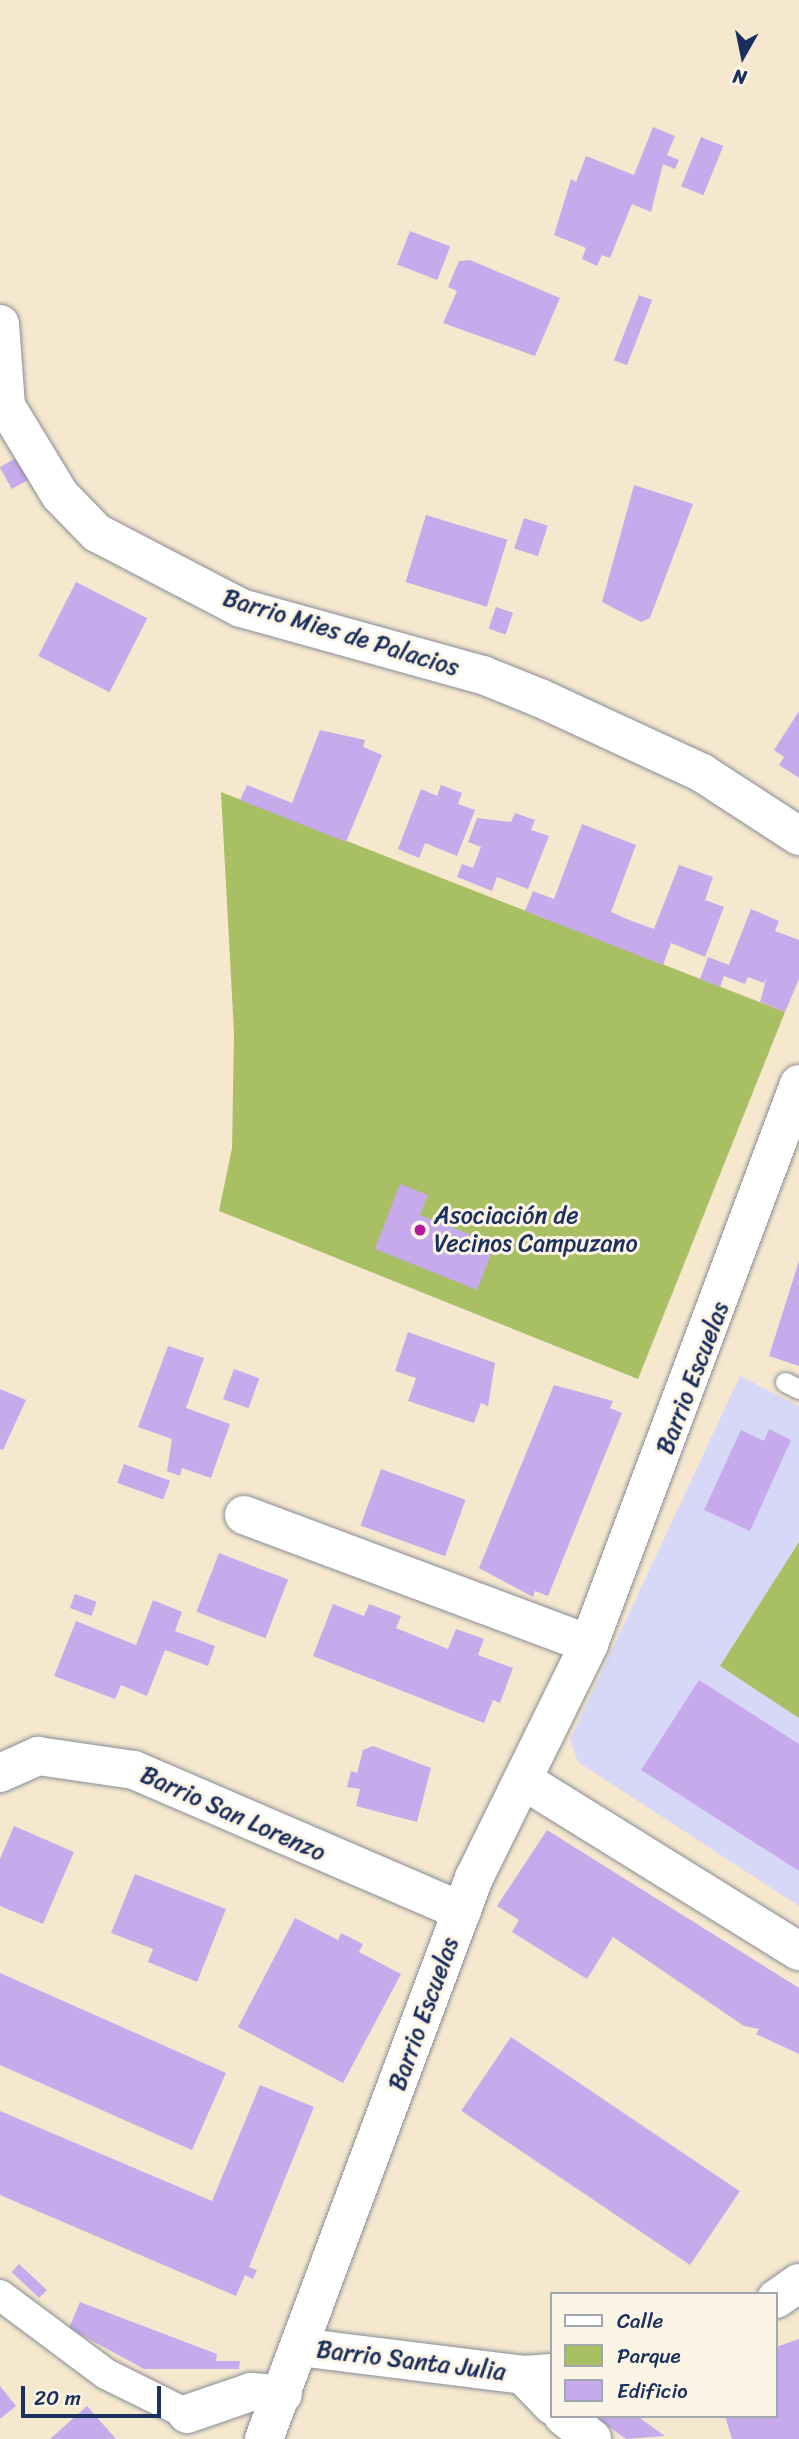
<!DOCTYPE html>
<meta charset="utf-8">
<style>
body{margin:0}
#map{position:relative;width:799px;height:2439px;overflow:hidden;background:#f6e8ce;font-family:Sriracha,sans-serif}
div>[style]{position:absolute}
.built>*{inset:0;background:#d7d7f8}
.green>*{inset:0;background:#a8bf64}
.building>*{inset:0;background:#c7aaeb;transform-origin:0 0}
.roads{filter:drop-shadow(0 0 2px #888c96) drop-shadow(0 0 2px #888c96)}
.service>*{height:19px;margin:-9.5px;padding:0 9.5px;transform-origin:9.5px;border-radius:9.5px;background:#fff}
.pedestrian>*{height:30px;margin:-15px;padding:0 15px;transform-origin:15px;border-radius:15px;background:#fff}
.minor>*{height:38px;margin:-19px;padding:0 19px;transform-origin:19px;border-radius:19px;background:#fff}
.dots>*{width:19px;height:19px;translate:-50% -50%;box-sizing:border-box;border:4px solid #fcf5e5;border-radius:50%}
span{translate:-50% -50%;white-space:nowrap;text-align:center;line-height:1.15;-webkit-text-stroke:6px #fcf5e5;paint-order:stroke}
.street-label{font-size:24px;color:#1b2f5e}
.poi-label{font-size:24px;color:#1b2f5e}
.left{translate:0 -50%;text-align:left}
.legend{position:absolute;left:550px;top:2292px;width:228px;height:126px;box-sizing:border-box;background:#fcf5e5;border:2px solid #a2a6af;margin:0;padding:9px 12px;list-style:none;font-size:21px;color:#1b2f5e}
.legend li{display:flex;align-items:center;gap:14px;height:35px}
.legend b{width:35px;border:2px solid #a2a6af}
.north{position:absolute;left:708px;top:21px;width:70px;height:70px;-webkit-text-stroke:5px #fcf5e5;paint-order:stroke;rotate:189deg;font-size:19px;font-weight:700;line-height:28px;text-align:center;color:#1b2f5e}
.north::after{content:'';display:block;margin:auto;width:24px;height:32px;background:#1b2f5e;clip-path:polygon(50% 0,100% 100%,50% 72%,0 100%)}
.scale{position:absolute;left:21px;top:2386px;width:140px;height:32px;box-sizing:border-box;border:4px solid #1b2f5e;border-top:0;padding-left:9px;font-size:21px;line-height:24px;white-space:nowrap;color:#1b2f5e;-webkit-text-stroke:5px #fcf5e5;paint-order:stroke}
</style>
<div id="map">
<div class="built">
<div style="clip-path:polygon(740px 1376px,799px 1406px,799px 1906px,578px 1762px,570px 1740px)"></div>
</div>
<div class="green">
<div style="clip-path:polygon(221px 792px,785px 1012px,638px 1379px,219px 1211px,232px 1148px,234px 1033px)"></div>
<div style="clip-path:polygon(799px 1542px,799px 1718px,720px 1666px)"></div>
</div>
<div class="building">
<div style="clip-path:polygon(653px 127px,675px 136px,667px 155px,679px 160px,675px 169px,663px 164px,651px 212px,632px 204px,610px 258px,602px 255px,597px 266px,582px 259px,586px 248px,554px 235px,571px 179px,576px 182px,586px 156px,634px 175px)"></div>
<div style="left:701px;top:137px;width:24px;height:53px;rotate:22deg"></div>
<div style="left:410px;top:231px;width:43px;height:36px;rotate:21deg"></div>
<div style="clip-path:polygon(470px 260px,560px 298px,535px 356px,443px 323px,457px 291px,448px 287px,459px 261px)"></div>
<div style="left:639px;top:295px;width:14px;height:70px;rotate:21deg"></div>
<div style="left:18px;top:457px;width:25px;height:21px;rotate:61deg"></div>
<div style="clip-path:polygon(634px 485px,693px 504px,650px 618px,641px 622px,602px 602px)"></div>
<div style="left:426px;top:515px;width:85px;height:70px;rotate:17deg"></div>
<div style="left:524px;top:518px;width:25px;height:32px;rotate:18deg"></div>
<div style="left:76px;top:582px;width:80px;height:83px;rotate:27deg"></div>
<div style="left:496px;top:607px;width:18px;height:23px;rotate:19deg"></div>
<div style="clip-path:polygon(799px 711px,799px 778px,779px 765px,784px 757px,774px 750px)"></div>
<div style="clip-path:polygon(320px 730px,365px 740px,363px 747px,382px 755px,346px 842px,240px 800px,247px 785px,292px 803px)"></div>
<div style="clip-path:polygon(441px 785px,462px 793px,458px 804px,475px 810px,457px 856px,425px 843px,419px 858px,398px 849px,421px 789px,437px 796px)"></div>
<div style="clip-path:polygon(515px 813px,535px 820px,531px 830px,549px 836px,528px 889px,497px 877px,492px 891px,457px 877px,462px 864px,473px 868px,481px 847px,468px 842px,477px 818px,511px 822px)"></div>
<div style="clip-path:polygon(582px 824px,636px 845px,611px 912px,632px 921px,654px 929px,679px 865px,713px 877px,705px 900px,724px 907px,705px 957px,671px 943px,663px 965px,525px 911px,533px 891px,554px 899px)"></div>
<div style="clip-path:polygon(751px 909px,779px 921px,775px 931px,799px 940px,799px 979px,785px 1012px,760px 1002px,767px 976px,764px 983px,748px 977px,745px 984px,724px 976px,720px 987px,700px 979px,708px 957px,729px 965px)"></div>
<div style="clip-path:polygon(400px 1184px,428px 1195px,420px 1215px,495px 1244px,477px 1290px,375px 1249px)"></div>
<div style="clip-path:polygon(799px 1261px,799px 1366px,769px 1356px)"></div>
<div style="clip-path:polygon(408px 1332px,495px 1363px,488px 1406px,481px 1403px,474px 1423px,408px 1401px,416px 1378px,395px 1371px)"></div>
<div style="clip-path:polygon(168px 1346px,204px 1358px,186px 1408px,230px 1424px,211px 1478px,182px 1468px,180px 1476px,167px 1471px,172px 1439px,138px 1427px)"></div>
<div style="left:234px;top:1369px;width:27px;height:32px;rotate:20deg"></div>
<div style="clip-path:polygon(554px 1385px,613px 1401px,610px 1408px,622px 1413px,548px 1596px,535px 1591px,533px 1597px,479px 1568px)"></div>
<div style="clip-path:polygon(0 1389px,26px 1400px,3px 1450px,0 1449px)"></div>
<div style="clip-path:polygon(769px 1429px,791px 1440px,750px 1531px,704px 1510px,741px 1430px,764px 1441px)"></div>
<div style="left:124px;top:1464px;width:49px;height:20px;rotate:20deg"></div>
<div style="left:381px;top:1469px;width:90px;height:60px;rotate:20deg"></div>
<div style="left:219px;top:1553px;width:74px;height:63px;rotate:21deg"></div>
<div style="left:75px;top:1594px;width:23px;height:15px;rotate:20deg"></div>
<div style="clip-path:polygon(153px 1600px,182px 1612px,175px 1631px,215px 1646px,208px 1666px,165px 1650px,147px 1696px,121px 1685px,115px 1699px,54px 1676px,76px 1621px,136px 1645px)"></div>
<div style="clip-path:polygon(333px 1604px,364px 1616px,369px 1604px,401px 1616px,396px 1628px,448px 1649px,456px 1629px,484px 1639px,478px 1655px,513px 1668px,500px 1703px,493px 1700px,484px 1723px,313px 1656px)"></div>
<div style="clip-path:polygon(699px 1680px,799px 1744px,799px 1871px,641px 1770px)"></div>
<div style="clip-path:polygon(373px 1746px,431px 1768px,417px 1822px,356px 1806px,360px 1789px,347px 1787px,351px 1771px,357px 1773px,363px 1750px)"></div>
<div style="clip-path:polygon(14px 1826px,74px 1852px,43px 1924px,0 1906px,0 1859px)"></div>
<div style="clip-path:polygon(547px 1830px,799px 1988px,799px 2054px,756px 2034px,759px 2029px,744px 2026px,613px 1937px,587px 1979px,512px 1932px,519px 1920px,497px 1906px)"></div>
<div style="clip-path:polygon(135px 1874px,226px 1909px,197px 1982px,148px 1962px,153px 1949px,111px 1933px)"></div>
<div style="clip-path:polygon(295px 1918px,338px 1940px,341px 1933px,363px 1944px,359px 1952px,401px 1974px,343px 2083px,238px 2027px)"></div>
<div style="clip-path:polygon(0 1973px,226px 2073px,192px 2150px,0 2065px)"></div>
<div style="left:511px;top:2037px;width:276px;height:89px;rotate:34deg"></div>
<div style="clip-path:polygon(260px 2085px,314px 2107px,249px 2267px,257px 2270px,253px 2279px,245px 2275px,236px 2296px,0 2195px,0 2111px,212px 2201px)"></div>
<div style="left:19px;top:2264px;width:38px;height:11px;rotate:43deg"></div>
<div style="clip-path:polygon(80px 2302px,217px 2354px,216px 2361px,240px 2361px,239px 2369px,144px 2369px,69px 2328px)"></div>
<div style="clip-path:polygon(799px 2339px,799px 2439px,732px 2439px,725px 2416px,776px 2416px,776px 2347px)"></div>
<div style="clip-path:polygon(0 2386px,16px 2406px,0 2419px)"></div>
<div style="clip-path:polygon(87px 2406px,116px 2439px,50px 2439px)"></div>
<div style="clip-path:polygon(594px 2416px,637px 2416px,665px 2436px,626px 2439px)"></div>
</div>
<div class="roads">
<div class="service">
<div style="left:785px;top:1382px;width:16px;rotate:27deg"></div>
</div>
<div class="pedestrian">
<div style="left:0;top:2295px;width:132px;rotate:36.7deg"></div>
<div style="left:106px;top:2374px;width:90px;rotate:26.3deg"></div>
</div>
<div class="minor">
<div style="left:0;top:324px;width:82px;rotate:85.8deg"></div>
<div style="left:6px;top:406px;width:104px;rotate:58.8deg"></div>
<div style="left:60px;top:495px;width:53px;rotate:45.8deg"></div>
<div style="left:97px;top:533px;width:162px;rotate:27.5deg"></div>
<div style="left:241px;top:608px;width:251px;rotate:15.5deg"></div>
<div style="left:483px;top:675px;width:61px;rotate:22deg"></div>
<div style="left:540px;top:698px;width:179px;rotate:24.8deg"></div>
<div style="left:702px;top:773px;width:116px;rotate:33deg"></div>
<div style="left:244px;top:1515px;width:368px;rotate:20.5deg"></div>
<div style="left:0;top:1773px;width:42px;rotate:-24.1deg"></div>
<div style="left:38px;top:1756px;width:97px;rotate:8.3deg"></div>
<div style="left:134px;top:1770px;width:357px;rotate:23.3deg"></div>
<div style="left:526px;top:1782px;width:321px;rotate:31.8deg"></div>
<div style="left:776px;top:2299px;width:28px;rotate:-35deg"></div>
<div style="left:299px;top:2347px;width:226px;rotate:7.1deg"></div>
<div style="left:523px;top:2375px;width:29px;rotate:-4deg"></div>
<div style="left:523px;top:2375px;width:42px;rotate:46deg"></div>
<div style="left:187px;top:2414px;width:68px;rotate:-19deg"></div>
<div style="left:251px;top:2392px;width:32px;rotate:4deg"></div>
<div style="left:563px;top:2416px;width:37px;rotate:38deg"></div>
<div style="left:264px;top:2439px;width:599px;rotate:-69.48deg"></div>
<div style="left:474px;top:1878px;width:261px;rotate:-63.8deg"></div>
<div style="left:589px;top:1644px;width:598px;rotate:-69.44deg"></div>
</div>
</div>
<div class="dots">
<div style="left:420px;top:1230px;background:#b5179e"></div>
</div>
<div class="street-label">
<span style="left:341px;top:633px;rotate:17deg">Barrio Mies de Palacios</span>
<span style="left:693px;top:1378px;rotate:-69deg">Barrio Escuelas</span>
<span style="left:233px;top:1814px;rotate:24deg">Barrio San Lorenzo</span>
<span style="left:424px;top:2014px;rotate:-70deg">Barrio Escuelas</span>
<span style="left:411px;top:2361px;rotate:7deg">Barrio Santa Julia</span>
</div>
<div class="poi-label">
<span class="left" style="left:434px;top:1230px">Asociación de<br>Vecinos Campuzano</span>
</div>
<ul class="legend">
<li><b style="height:9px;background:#fff"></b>Calle</li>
<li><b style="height:19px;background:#a8bf64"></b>Parque</li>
<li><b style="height:19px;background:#c7aaeb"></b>Edificio</li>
</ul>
<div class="north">N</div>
<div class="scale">20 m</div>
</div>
